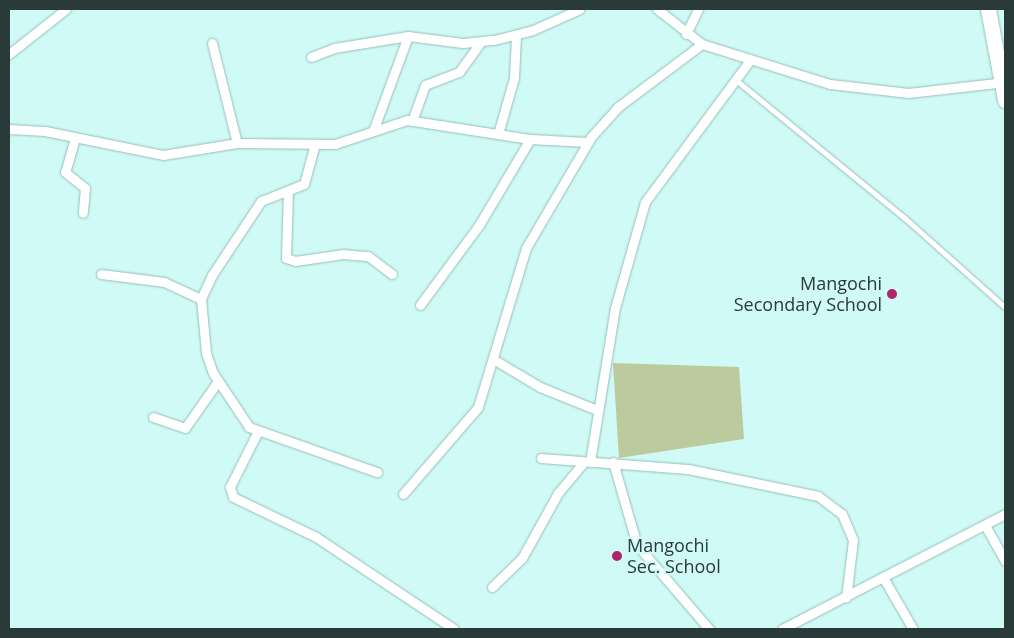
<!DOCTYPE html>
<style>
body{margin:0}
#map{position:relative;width:1014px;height:638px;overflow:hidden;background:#d0faf6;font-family:"Open Sans",sans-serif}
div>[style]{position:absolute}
.green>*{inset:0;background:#bccb9e}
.roads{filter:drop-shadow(0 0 1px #95beba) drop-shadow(0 0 1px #95beba)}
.service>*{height:4.5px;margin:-2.25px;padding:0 2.25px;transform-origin:2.25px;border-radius:2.25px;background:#fff}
.minor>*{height:9px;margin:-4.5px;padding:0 4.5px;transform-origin:4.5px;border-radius:4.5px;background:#fff}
.trunk>*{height:15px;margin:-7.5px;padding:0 7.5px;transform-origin:7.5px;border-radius:7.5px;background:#fff}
.dots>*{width:14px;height:14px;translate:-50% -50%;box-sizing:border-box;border:2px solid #d0faf6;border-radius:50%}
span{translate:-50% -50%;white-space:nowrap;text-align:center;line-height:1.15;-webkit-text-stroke:4.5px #d0faf6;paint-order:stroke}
.poi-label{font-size:18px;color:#293a38}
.right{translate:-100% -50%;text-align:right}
.left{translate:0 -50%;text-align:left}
.frame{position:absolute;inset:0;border:10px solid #293a38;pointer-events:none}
</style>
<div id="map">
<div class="green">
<div style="clip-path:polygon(613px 363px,739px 367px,744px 439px,619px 458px)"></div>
</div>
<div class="roads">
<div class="service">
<div style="left:735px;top:79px;width:220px;rotate:39.3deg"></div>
<div style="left:905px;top:218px;width:134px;rotate:41.7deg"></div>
</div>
<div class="minor">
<div style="left:657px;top:9px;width:57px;rotate:37.9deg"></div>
<div style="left:702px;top:44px;width:134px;rotate:17.4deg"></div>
<div style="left:830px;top:84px;width:79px;rotate:6.6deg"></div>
<div style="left:908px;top:93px;width:98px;rotate:-6.5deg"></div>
<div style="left:686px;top:34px;width:28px;rotate:-64deg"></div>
<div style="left:212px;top:43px;width:103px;rotate:76deg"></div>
<div style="left:9px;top:54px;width:73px;rotate:-38.3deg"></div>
<div style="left:311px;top:57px;width:25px;rotate:-21deg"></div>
<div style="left:334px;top:48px;width:75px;rotate:-9.2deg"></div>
<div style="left:408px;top:36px;width:55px;rotate:7.3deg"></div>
<div style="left:463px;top:43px;width:31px;rotate:-6deg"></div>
<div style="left:494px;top:40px;width:40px;rotate:-14.4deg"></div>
<div style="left:533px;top:30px;width:51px;rotate:-24.1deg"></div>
<div style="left:412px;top:121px;width:38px;rotate:-70deg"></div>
<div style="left:425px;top:85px;width:36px;rotate:-21deg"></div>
<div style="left:459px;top:72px;width:36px;rotate:-54deg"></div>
<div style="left:9px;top:129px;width:36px;rotate:3deg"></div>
<div style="left:45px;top:131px;width:120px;rotate:11.5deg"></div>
<div style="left:163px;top:155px;width:75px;rotate:-9.2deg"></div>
<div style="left:237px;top:143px;width:98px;rotate:0.6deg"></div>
<div style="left:335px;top:144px;width:76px;rotate:-18.4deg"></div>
<div style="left:407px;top:120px;width:124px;rotate:8.8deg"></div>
<div style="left:530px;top:139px;width:58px;rotate:3deg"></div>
<div style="left:373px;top:131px;width:101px;rotate:-69.8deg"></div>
<div style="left:498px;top:134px;width:58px;rotate:-74.1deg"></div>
<div style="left:514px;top:78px;width:42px;rotate:-87.3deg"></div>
<div style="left:75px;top:138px;width:35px;rotate:106deg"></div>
<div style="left:65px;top:172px;width:26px;rotate:39deg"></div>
<div style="left:85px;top:188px;width:25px;rotate:95deg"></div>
<div style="left:315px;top:144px;width:41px;rotate:105.4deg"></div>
<div style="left:304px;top:184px;width:46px;rotate:158.4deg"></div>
<div style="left:261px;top:201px;width:89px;rotate:123.5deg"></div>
<div style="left:212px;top:275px;width:26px;rotate:115deg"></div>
<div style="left:201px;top:299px;width:54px;rotate:84.7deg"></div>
<div style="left:206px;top:353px;width:21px;rotate:71deg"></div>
<div style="left:213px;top:373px;width:65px;rotate:56.3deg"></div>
<div style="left:249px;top:427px;width:136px;rotate:19.4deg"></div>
<div style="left:288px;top:191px;width:67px;rotate:91.7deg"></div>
<div style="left:286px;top:258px;width:9px;rotate:18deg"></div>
<div style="left:295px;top:261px;width:49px;rotate:-8.3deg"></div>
<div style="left:343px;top:254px;width:25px;rotate:5deg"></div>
<div style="left:368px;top:256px;width:30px;rotate:37deg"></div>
<div style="left:101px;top:274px;width:64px;rotate:7.2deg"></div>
<div style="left:164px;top:282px;width:41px;rotate:24.7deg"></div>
<div style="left:420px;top:305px;width:99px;rotate:-53.6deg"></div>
<div style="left:479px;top:225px;width:100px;rotate:-59.3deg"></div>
<div style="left:493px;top:359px;width:55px;rotate:30.8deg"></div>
<div style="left:540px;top:387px;width:61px;rotate:22deg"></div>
<div style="left:153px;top:417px;width:34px;rotate:19deg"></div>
<div style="left:185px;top:428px;width:57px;rotate:-54.9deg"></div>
<div style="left:258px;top:431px;width:63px;rotate:116.6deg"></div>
<div style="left:230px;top:487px;width:10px;rotate:73deg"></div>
<div style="left:233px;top:497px;width:92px;rotate:25.7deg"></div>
<div style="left:316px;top:537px;width:166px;rotate:33.7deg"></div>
<div style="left:541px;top:458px;width:147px;rotate:4.3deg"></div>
<div style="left:688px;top:469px;width:133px;rotate:11.7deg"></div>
<div style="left:818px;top:496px;width:30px;rotate:37deg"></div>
<div style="left:842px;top:514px;width:28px;rotate:67deg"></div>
<div style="left:853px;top:540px;width:58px;rotate:96.9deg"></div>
<div style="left:590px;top:462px;width:156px;rotate:-80.8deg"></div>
<div style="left:615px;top:308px;width:110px;rotate:-74.2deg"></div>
<div style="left:645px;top:202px;width:177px;rotate:-53.5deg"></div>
<div style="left:613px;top:462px;width:86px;rotate:73.9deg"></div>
<div style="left:637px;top:545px;width:111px;rotate:49.4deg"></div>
<div style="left:403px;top:494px;width:115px;rotate:-49.2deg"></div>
<div style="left:478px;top:407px;width:166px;rotate:-73.2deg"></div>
<div style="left:526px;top:248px;width:129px;rotate:-59.6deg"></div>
<div style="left:591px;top:137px;width:40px;rotate:-48deg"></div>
<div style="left:618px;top:107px;width:105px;rotate:-36.9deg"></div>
<div style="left:985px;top:525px;width:41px;rotate:60.9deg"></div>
<div style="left:884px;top:579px;width:58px;rotate:59.9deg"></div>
<div style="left:492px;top:587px;width:42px;rotate:-44deg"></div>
<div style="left:522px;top:558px;width:74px;rotate:-61deg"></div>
<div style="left:558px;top:493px;width:40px;rotate:-50deg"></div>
<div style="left:782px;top:629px;width:251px;rotate:-27.3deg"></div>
</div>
<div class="trunk">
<div style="left:988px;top:9px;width:93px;rotate:79.4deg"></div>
</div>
</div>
<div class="dots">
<div style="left:892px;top:294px;background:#ad2468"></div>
<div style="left:617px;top:556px;background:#ad2468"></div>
</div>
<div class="poi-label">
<span class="right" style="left:882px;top:294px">Mangochi<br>Secondary School</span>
<span class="left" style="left:627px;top:556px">Mangochi<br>Sec. School</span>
</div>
<div class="frame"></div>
</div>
